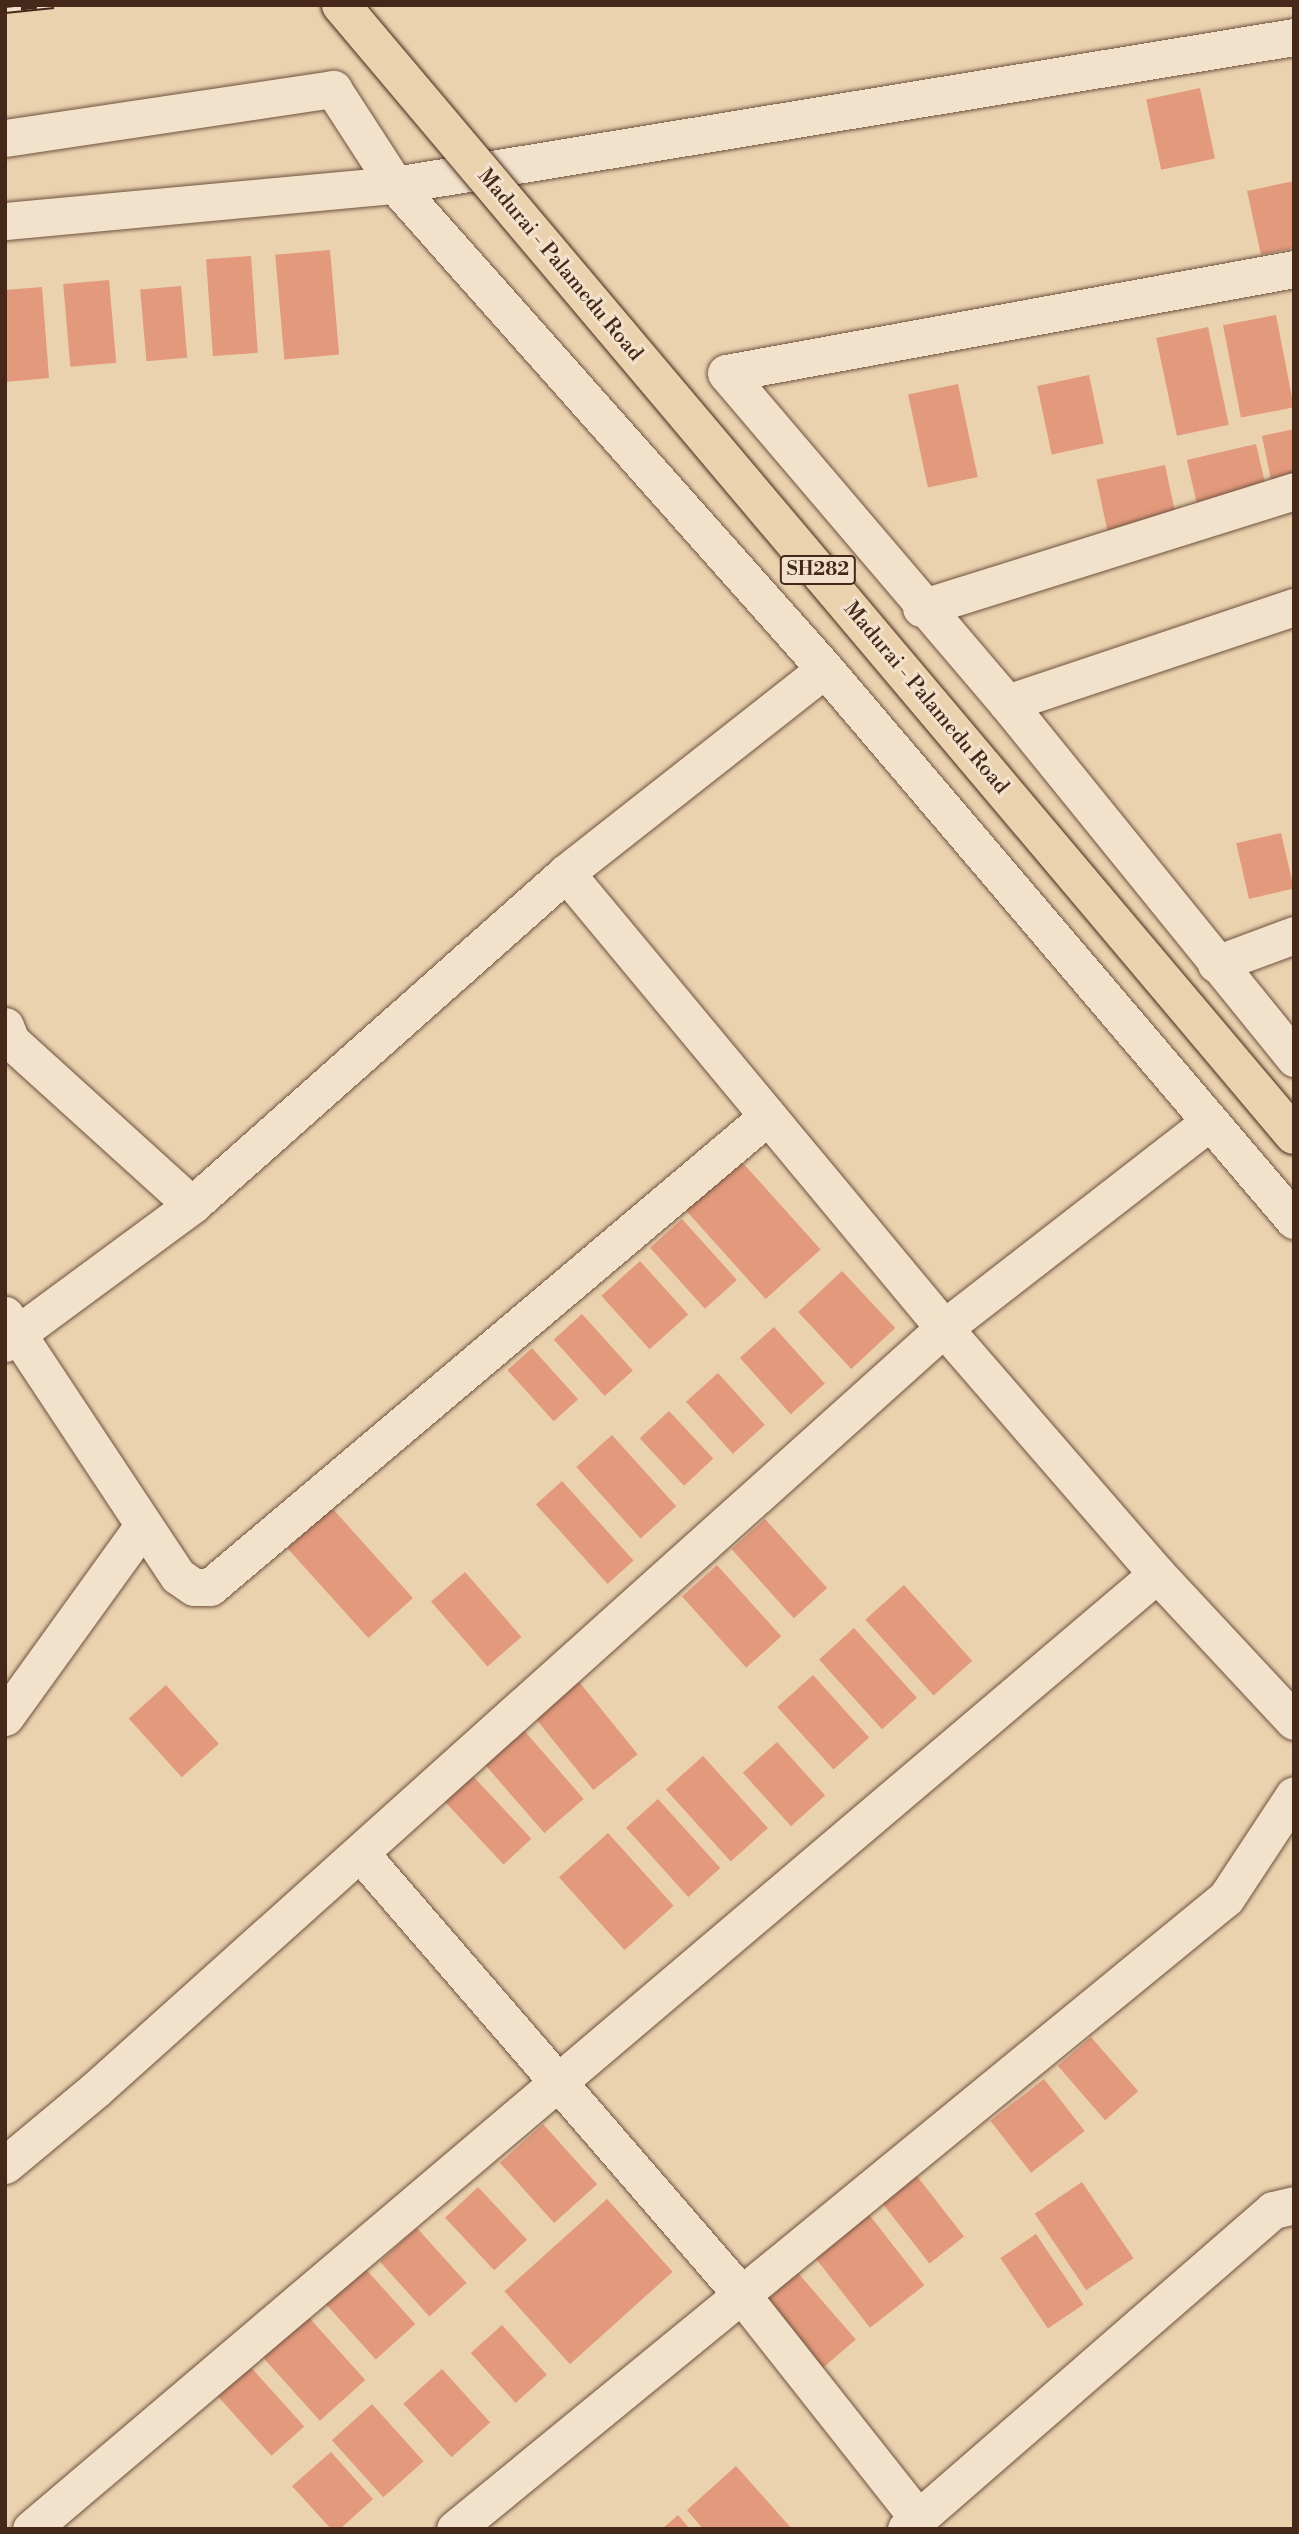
<!DOCTYPE html>
<style>
body{margin:0}
#map{position:relative;width:1299px;height:2534px;overflow:hidden;background:#ebd2af;font-family:"Libre Bodoni",serif}
div>[style]{position:absolute}
.building>*{inset:0;background:#e2997c;transform-origin:0 0}
.roads{filter:drop-shadow(0 0 2px #6e523f) drop-shadow(0 0 2px #6e523f)}
.minor>*{height:37px;margin:-18.5px;padding:0 18.5px;transform-origin:18.5px;border-radius:18.5px;background:#f2e2cb}
.rail>*{height:8px;margin-top:-4px;transform-origin:0;background:repeating-linear-gradient(90deg,#f2e2cb 0 16px,#45281a 0 32px);box-sizing:border-box;border-block:2px solid #45281a}
.bridges{filter:drop-shadow(0 0 2px #45281a) drop-shadow(0 0 2px #45281a)}
.primary-bridge>*{height:38px;margin:-19px;padding:0 19px;transform-origin:19px;border-radius:19px;background:#ebd2af}
span{translate:-50% -50%;white-space:nowrap;text-align:center;line-height:1.15;-webkit-text-stroke:6px #f2e2cb;paint-order:stroke}
.shield-label span{padding:2px 5px;background:#f2e2cb;border:2px solid;border-radius:5px;-webkit-text-stroke-width:0}
.shield-label{font-size:19px;color:#45281a;font-weight:700}
.street-label{font-size:21px;color:#45281a}
.frame{position:absolute;inset:0;border:7px solid #45281a;pointer-events:none}
</style>
<div id="map">
<div class="building">
<div style="left:1200px;top:88px;width:72px;height:55px;rotate:78deg"></div>
<div style="clip-path:polygon(1294px 181px,1294px 248px,1261px 255px,1247px 191px)"></div>
<div style="left:330px;top:250px;width:105px;height:55px;rotate:85deg"></div>
<div style="left:251px;top:256px;width:97px;height:45px;rotate:86deg"></div>
<div style="left:109px;top:280px;width:83px;height:46px;rotate:85deg"></div>
<div style="left:181px;top:286px;width:72px;height:41px;rotate:85deg"></div>
<div style="clip-path:polygon(42px 287px,49px 378px,5px 382px,5px 290px)"></div>
<div style="left:1276px;top:315px;width:94px;height:54px;rotate:79deg"></div>
<div style="left:1208px;top:327px;width:100px;height:53px;rotate:78deg"></div>
<div style="left:1089px;top:375px;width:70px;height:53px;rotate:78deg"></div>
<div style="left:958px;top:384px;width:95px;height:51px;rotate:78deg"></div>
<div style="clip-path:polygon(1294px 429px,1294px 475px,1271px 480px,1262px 436px)"></div>
<div style="left:1256px;top:444px;width:44px;height:71px;rotate:77deg"></div>
<div style="left:1165px;top:465px;width:57px;height:70px;rotate:78deg"></div>
<div style="left:1281px;top:833px;width:57px;height:46px;rotate:77deg"></div>
<div style="left:741px;top:1161px;width:119px;height:74px;rotate:48deg"></div>
<div style="left:682px;top:1219px;width:82px;height:43px;rotate:48deg"></div>
<div style="left:640px;top:1261px;width:72px;height:52px;rotate:48deg"></div>
<div style="left:842px;top:1271px;width:78px;height:60px;rotate:47deg"></div>
<div style="left:582px;top:1314px;width:76px;height:38px;rotate:48deg"></div>
<div style="left:774px;top:1327px;width:76px;height:46px;rotate:48deg"></div>
<div style="left:532px;top:1348px;width:69px;height:33px;rotate:48deg"></div>
<div style="left:718px;top:1373px;width:70px;height:43px;rotate:48deg"></div>
<div style="left:669px;top:1411px;width:65px;height:40px;rotate:47deg"></div>
<div style="left:612px;top:1435px;width:96px;height:48px;rotate:48deg"></div>
<div style="left:562px;top:1481px;width:107px;height:35px;rotate:48deg"></div>
<div style="left:332px;top:1508px;width:121px;height:60px;rotate:48deg"></div>
<div style="left:765px;top:1519px;width:93px;height:45px;rotate:48deg"></div>
<div style="left:717px;top:1565px;width:96px;height:47px;rotate:48deg"></div>
<div style="left:465px;top:1572px;width:86px;height:45px;rotate:49deg"></div>
<div style="left:904px;top:1585px;width:102px;height:52px;rotate:48deg"></div>
<div style="left:854px;top:1628px;width:94px;height:47px;rotate:48deg"></div>
<div style="left:813px;top:1675px;width:84px;height:48px;rotate:48deg"></div>
<div style="left:576px;top:1678px;width:98px;height:57px;rotate:51deg"></div>
<div style="left:166px;top:1685px;width:79px;height:50px;rotate:48deg"></div>
<div style="left:522px;top:1728px;width:94px;height:52px;rotate:49deg"></div>
<div style="left:777px;top:1742px;width:72px;height:46px;rotate:48deg"></div>
<div style="left:703px;top:1756px;width:97px;height:50px;rotate:48deg"></div>
<div style="left:472px;top:1775px;width:87px;height:38px;rotate:47deg"></div>
<div style="left:658px;top:1799px;width:93px;height:43px;rotate:48deg"></div>
<div style="left:608px;top:1833px;width:98px;height:66px;rotate:48deg"></div>
<div style="left:1091px;top:2037px;width:72px;height:44px;rotate:49deg"></div>
<div style="left:1044px;top:2079px;width:66px;height:68px;rotate:52deg"></div>
<div style="left:543px;top:2124px;width:81px;height:58px;rotate:48deg"></div>
<div style="left:913px;top:2171px;width:83px;height:44px;rotate:52deg"></div>
<div style="left:1082px;top:2182px;width:92px;height:57px;rotate:56deg"></div>
<div style="left:478px;top:2187px;width:72px;height:45px;rotate:47deg"></div>
<div style="left:607px;top:2199px;width:98px;height:138px;rotate:48deg"></div>
<div style="left:864px;top:2208px;width:98px;height:69px;rotate:52deg"></div>
<div style="left:417px;top:2228px;width:74px;height:50px;rotate:48deg"></div>
<div style="left:1036px;top:2234px;width:85px;height:43px;rotate:56deg"></div>
<div style="left:363px;top:2266px;width:78px;height:53px;rotate:48deg"></div>
<div style="left:798px;top:2273px;width:88px;height:59px;rotate:49deg"></div>
<div style="left:305px;top:2313px;width:90px;height:61px;rotate:48deg"></div>
<div style="left:502px;top:2325px;width:67px;height:42px;rotate:48deg"></div>
<div style="left:248px;top:2364px;width:84px;height:44px;rotate:48deg"></div>
<div style="left:442px;top:2369px;width:72px;height:52px;rotate:48deg"></div>
<div style="left:372px;top:2404px;width:77px;height:54px;rotate:48deg"></div>
<div style="clip-path:polygon(331px 2452px,373px 2499px,340px 2529px,331px 2529px,292px 2486px)"></div>
<div style="clip-path:polygon(736px 2466px,792px 2529px,703px 2529px,687px 2510px)"></div>
<div style="clip-path:polygon(678px 2515px,690px 2529px,662px 2529px)"></div>
</div>
<div class="roads">
<div class="minor">
<div style="left:5px;top:138px;width:332px;rotate:-8.5deg"></div>
<div style="left:333px;top:89px;width:114px;rotate:57.1deg"></div>
<div style="left:395px;top:185px;width:647px;rotate:48.38deg"></div>
<div style="left:825px;top:669px;width:724px;rotate:49.6deg"></div>
<div style="left:5px;top:221px;width:392px;rotate:-5.3deg"></div>
<div style="left:395px;top:185px;width:911px;rotate:-9.35deg"></div>
<div style="left:1294px;top:269px;width:577px;rotate:169.62deg"></div>
<div style="left:726px;top:373px;width:433px;rotate:49.6deg"></div>
<div style="left:1007px;top:703px;width:457px;rotate:51deg"></div>
<div style="left:921px;top:608px;width:391px;rotate:-17.4deg"></div>
<div style="left:825px;top:669px;width:330px;rotate:141.8deg"></div>
<div style="left:566px;top:873px;width:592px;rotate:50.28deg"></div>
<div style="left:944px;top:1328px;width:325px;rotate:49.1deg"></div>
<div style="left:1157px;top:1574px;width:201px;rotate:47deg"></div>
<div style="left:1007px;top:703px;width:303px;rotate:-18.5deg"></div>
<div style="left:1216px;top:964px;width:83px;rotate:-20.4deg"></div>
<div style="left:5px;top:1026px;width:16px;rotate:68deg"></div>
<div style="left:11px;top:1041px;width:244px;rotate:42.2deg"></div>
<div style="left:5px;top:1315px;width:313px;rotate:56.5deg"></div>
<div style="left:178px;top:1576px;width:19px;rotate:35deg"></div>
<div style="left:194px;top:1587px;width:16px"></div>
<div style="left:210px;top:1587px;width:730px;rotate:-40.17deg"></div>
<div style="left:5px;top:1343px;width:232px;rotate:-36.4deg"></div>
<div style="left:192px;top:1205px;width:500px;rotate:-41.6deg"></div>
<div style="left:5px;top:1717px;width:236px;rotate:-54.2deg"></div>
<div style="left:360px;top:1853px;width:583px;rotate:49.17deg"></div>
<div style="left:741px;top:2294px;width:285px;rotate:51.7deg"></div>
<div style="left:5px;top:2165px;width:117px;rotate:-39.8deg"></div>
<div style="left:95px;top:2090px;width:1141px;rotate:-41.91deg"></div>
<div style="left:944px;top:1328px;width:336px;rotate:-37.8deg"></div>
<div style="left:31px;top:2529px;width:1476px;rotate:-40.3deg"></div>
<div style="left:455px;top:2529px;width:996px;rotate:-39.3deg"></div>
<div style="left:1226px;top:1898px;width:123px;rotate:-56.6deg"></div>
<div style="left:906px;top:2529px;width:486px;rotate:-41deg"></div>
<div style="left:1273px;top:2210px;width:22px;rotate:-13deg"></div>
</div>
</div>
<div class="rail">
<div style="left:5px;top:10px;width:49px;rotate:-5.8deg"></div>
</div>
<div class="bridges">
<div class="primary-bridge">
<div style="left:341px;top:5px;width:1478px;rotate:49.86deg"></div>
</div>
</div>
<div class="shield-label">
<span style="left:818px;top:570px">SH282</span>
</div>
<div class="street-label">
<span style="left:560px;top:265px;rotate:50deg">Madurai - Palamedu Road</span>
<span style="left:926px;top:698px;rotate:50deg">Madurai - Palamedu Road</span>
</div>
<div class="frame"></div>
</div>
